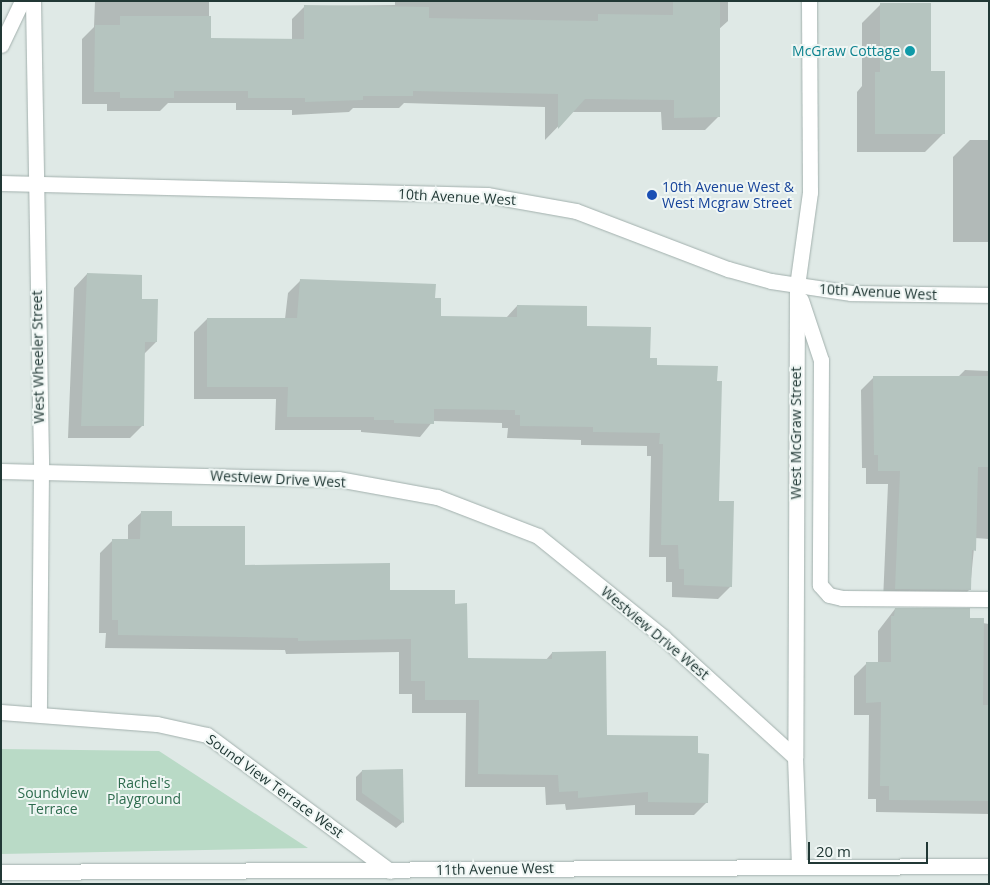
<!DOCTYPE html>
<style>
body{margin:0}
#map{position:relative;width:990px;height:885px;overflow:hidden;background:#dfe9e6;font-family:"Open Sans",sans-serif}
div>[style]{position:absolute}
.green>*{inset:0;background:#b9dac6}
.shadow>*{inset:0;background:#0003}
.building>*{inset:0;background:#b5c4bf}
.roads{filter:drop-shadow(0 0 1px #a2b0ad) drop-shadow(0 0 1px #a2b0ad)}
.lane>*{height:15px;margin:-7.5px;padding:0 7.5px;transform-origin:7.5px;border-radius:7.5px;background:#fff}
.street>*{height:15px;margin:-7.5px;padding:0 7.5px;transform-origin:7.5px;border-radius:7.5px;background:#fff}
.secondary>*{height:15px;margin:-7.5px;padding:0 7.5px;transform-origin:7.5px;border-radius:7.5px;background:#fff}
.dots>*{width:14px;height:14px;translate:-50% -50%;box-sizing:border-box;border:2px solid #eff6f4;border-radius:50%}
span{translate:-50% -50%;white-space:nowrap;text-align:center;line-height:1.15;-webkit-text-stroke:4px #eff6f4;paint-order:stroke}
.culture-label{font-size:14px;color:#0d838f}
.right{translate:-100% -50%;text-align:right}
.transit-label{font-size:14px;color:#164399}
.left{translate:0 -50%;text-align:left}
.street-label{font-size:14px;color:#213835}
.park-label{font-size:14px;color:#2e6c4e}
.frame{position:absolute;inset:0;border:2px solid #213835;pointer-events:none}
.scale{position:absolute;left:808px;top:842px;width:120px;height:22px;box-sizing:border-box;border:2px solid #213835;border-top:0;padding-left:6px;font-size:15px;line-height:18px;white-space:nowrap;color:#213835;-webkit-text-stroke:4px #eff6f4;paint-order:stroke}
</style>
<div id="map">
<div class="green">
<div style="clip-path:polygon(1px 749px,159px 751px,308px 848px,1px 854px)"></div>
</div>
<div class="shadow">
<div style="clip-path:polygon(95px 1px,209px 1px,209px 39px,292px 40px,292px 19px,305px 6px,395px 5px,395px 1px,728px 1px,728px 21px,718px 30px,718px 117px,705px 130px,662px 130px,661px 112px,572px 112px,545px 140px,545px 107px,404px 103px,399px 108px,353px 108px,349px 112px,292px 115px,292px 110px,236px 110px,236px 103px,168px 103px,160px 111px,107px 111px,107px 104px,82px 104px,82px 39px,94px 27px)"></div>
<div style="clip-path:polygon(881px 4px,930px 72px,944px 133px,925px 152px,857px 152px,857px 92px,862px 86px,862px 23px)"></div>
<div style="clip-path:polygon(970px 140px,989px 140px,989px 242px,953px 242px,953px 157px)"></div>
<div style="clip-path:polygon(87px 274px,140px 300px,156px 342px,144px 354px,143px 425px,130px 438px,68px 438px,74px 288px)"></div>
<div style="clip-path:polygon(301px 280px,434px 299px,440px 317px,506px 318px,517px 306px,585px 328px,649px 359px,656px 366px,717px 502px,731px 586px,718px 599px,672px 597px,672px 582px,666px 582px,666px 557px,649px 557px,651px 456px,647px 456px,647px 446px,581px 445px,581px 440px,507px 438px,508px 428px,502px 428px,502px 423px,433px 421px,420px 437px,361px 432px,361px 430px,275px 430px,276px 399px,194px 399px,194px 332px,207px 319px,285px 319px,288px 293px)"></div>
<div style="clip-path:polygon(965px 370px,989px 371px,989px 539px,975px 538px,970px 589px,957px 602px,883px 601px,888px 484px,866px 484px,866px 468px,862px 468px,861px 390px,874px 377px,958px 377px)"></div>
<div style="clip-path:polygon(142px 512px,244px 567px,454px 605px,467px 659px,545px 661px,552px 653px,606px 736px,696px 755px,707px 802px,694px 815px,635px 815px,635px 805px,566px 810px,565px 804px,546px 805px,545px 787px,465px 787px,466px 713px,412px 713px,412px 694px,399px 694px,399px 652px,286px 654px,285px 650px,105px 648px,106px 633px,99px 633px,100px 553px,113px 540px,128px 540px,128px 525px)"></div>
<div style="clip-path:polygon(895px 609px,989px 624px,989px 814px,876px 812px,876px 799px,868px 799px,869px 715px,854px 715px,854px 676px,867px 663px,878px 663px,878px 631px)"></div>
<div style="clip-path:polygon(402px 770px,403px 822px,396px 828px,356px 800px,356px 777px,362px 771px)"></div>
</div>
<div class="building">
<div style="clip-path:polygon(673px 1px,720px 1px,720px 117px,674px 118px,674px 100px,585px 99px,558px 129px,558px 94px,413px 91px,413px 96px,363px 96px,363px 100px,305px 102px,305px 98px,248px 98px,248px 91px,174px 91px,174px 98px,120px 98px,120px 92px,94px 92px,95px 25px,120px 25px,120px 16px,211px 16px,211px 38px,304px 39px,304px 5px,429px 7px,429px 18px,598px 21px,598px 14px,673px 15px)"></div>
<div style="clip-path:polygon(880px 3px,931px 3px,931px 71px,945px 71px,945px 134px,875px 134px,875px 72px,880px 72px)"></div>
<div style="clip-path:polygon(87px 273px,142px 275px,142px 299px,158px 299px,157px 342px,145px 342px,144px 426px,81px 426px)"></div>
<div style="clip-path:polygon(300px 279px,436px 284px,435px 298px,441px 298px,441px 316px,517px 317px,517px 305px,587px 306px,587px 326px,651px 327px,650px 358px,657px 358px,657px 365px,718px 366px,717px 381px,722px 381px,719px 501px,734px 501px,732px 587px,684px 585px,684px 569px,679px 569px,678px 545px,661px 545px,663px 444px,659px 444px,660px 433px,593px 432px,593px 427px,520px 426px,520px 415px,515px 415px,515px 410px,434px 409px,434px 424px,394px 423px,394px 420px,374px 420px,374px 417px,287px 417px,288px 387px,207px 387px,207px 318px,297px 318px)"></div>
<div style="clip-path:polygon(873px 376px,989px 376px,989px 467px,978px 467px,976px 551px,972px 550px,971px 590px,895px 589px,900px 471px,878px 471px,878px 455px,874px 455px)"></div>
<div style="clip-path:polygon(141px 511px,172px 511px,172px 526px,245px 526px,245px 565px,390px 563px,390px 590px,455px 590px,455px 604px,467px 603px,468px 658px,552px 659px,552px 652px,606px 651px,607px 735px,698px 736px,698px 753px,709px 754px,708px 803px,648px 802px,648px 792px,578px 798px,578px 791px,559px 792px,558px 775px,478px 774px,479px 700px,425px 700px,425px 681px,411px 681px,411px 639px,298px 641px,298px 638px,118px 635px,118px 620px,112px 620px,112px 539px,140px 539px)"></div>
<div style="clip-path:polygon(895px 608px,970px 608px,970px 618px,984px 618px,983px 705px,989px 705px,989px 801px,889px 800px,889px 786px,880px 786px,881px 702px,866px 703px,866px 662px,891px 662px,891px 616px,894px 616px)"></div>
<div style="clip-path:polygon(403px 769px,404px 823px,362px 793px,362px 770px)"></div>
</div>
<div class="roads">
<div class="lane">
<div style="left:820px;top:585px;width:13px;rotate:48deg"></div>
<div style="left:829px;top:595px;width:13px;rotate:13deg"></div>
<div style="left:842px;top:598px;width:147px;rotate:0.4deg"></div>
</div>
<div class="street">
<div style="left:33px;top:1px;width:469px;rotate:89deg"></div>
<div style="left:41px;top:470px;width:242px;rotate:90.5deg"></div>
<div style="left:1px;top:45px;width:49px;rotate:-64.5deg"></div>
<div style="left:797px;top:286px;width:471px;rotate:90.2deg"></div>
<div style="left:795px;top:757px;width:109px;rotate:87.9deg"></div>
<div style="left:801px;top:300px;width:63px;rotate:71.6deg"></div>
<div style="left:821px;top:360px;width:225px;rotate:90.3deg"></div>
<div style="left:1px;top:471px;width:337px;rotate:1.4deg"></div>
<div style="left:338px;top:479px;width:101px;rotate:10.3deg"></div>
<div style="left:437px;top:497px;width:108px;rotate:21.1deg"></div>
<div style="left:538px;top:536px;width:161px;rotate:38.9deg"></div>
<div style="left:663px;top:637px;width:178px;rotate:42.3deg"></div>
<div style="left:1px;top:712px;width:156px;rotate:4.4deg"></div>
<div style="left:157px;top:724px;width:51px;rotate:12.4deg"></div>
<div style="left:207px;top:735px;width:228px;rotate:36.6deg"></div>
<div style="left:1px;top:872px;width:988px;rotate:-0.35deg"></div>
</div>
<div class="secondary">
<div style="left:1px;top:183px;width:486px;rotate:1.4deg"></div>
<div style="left:487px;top:195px;width:90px;rotate:10.2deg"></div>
<div style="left:576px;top:211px;width:163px;rotate:20.9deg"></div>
<div style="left:728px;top:269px;width:45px;rotate:15.6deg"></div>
<div style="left:771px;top:281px;width:81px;rotate:8.5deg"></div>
<div style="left:851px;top:293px;width:138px;rotate:0.8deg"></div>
<div style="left:797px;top:286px;width:95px;rotate:-82.1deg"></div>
<div style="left:810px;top:192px;width:191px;rotate:-90.3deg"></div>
</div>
</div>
<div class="dots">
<div style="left:910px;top:51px;background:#0f9aa8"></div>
<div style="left:652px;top:195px;background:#1a4fb4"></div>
</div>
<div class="culture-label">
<span class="right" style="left:900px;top:51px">McGraw Cottage</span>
</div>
<div class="transit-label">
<span class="left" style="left:662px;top:195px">10th Avenue West &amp;<br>West Mcgraw Street</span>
</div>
<div class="street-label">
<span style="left:457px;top:197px;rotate:3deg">10th Avenue West</span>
<span style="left:878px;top:292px;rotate:3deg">10th Avenue West</span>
<span style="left:38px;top:357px;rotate:-91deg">West Wheeler Street</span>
<span style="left:796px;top:433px;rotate:-90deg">West McGraw Street</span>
<span style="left:278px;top:479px;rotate:3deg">Westview Drive West</span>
<span style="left:655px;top:633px;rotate:40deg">Westview Drive West</span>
<span style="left:275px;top:786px;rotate:36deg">Sound View Terrace West</span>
<span style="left:495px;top:869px;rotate:-1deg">11th Avenue West</span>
</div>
<div class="park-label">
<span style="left:144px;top:791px">Rachel's<br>Playground</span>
<span style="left:53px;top:801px">Soundview<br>Terrace</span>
</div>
<div class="frame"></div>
<div class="scale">20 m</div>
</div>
